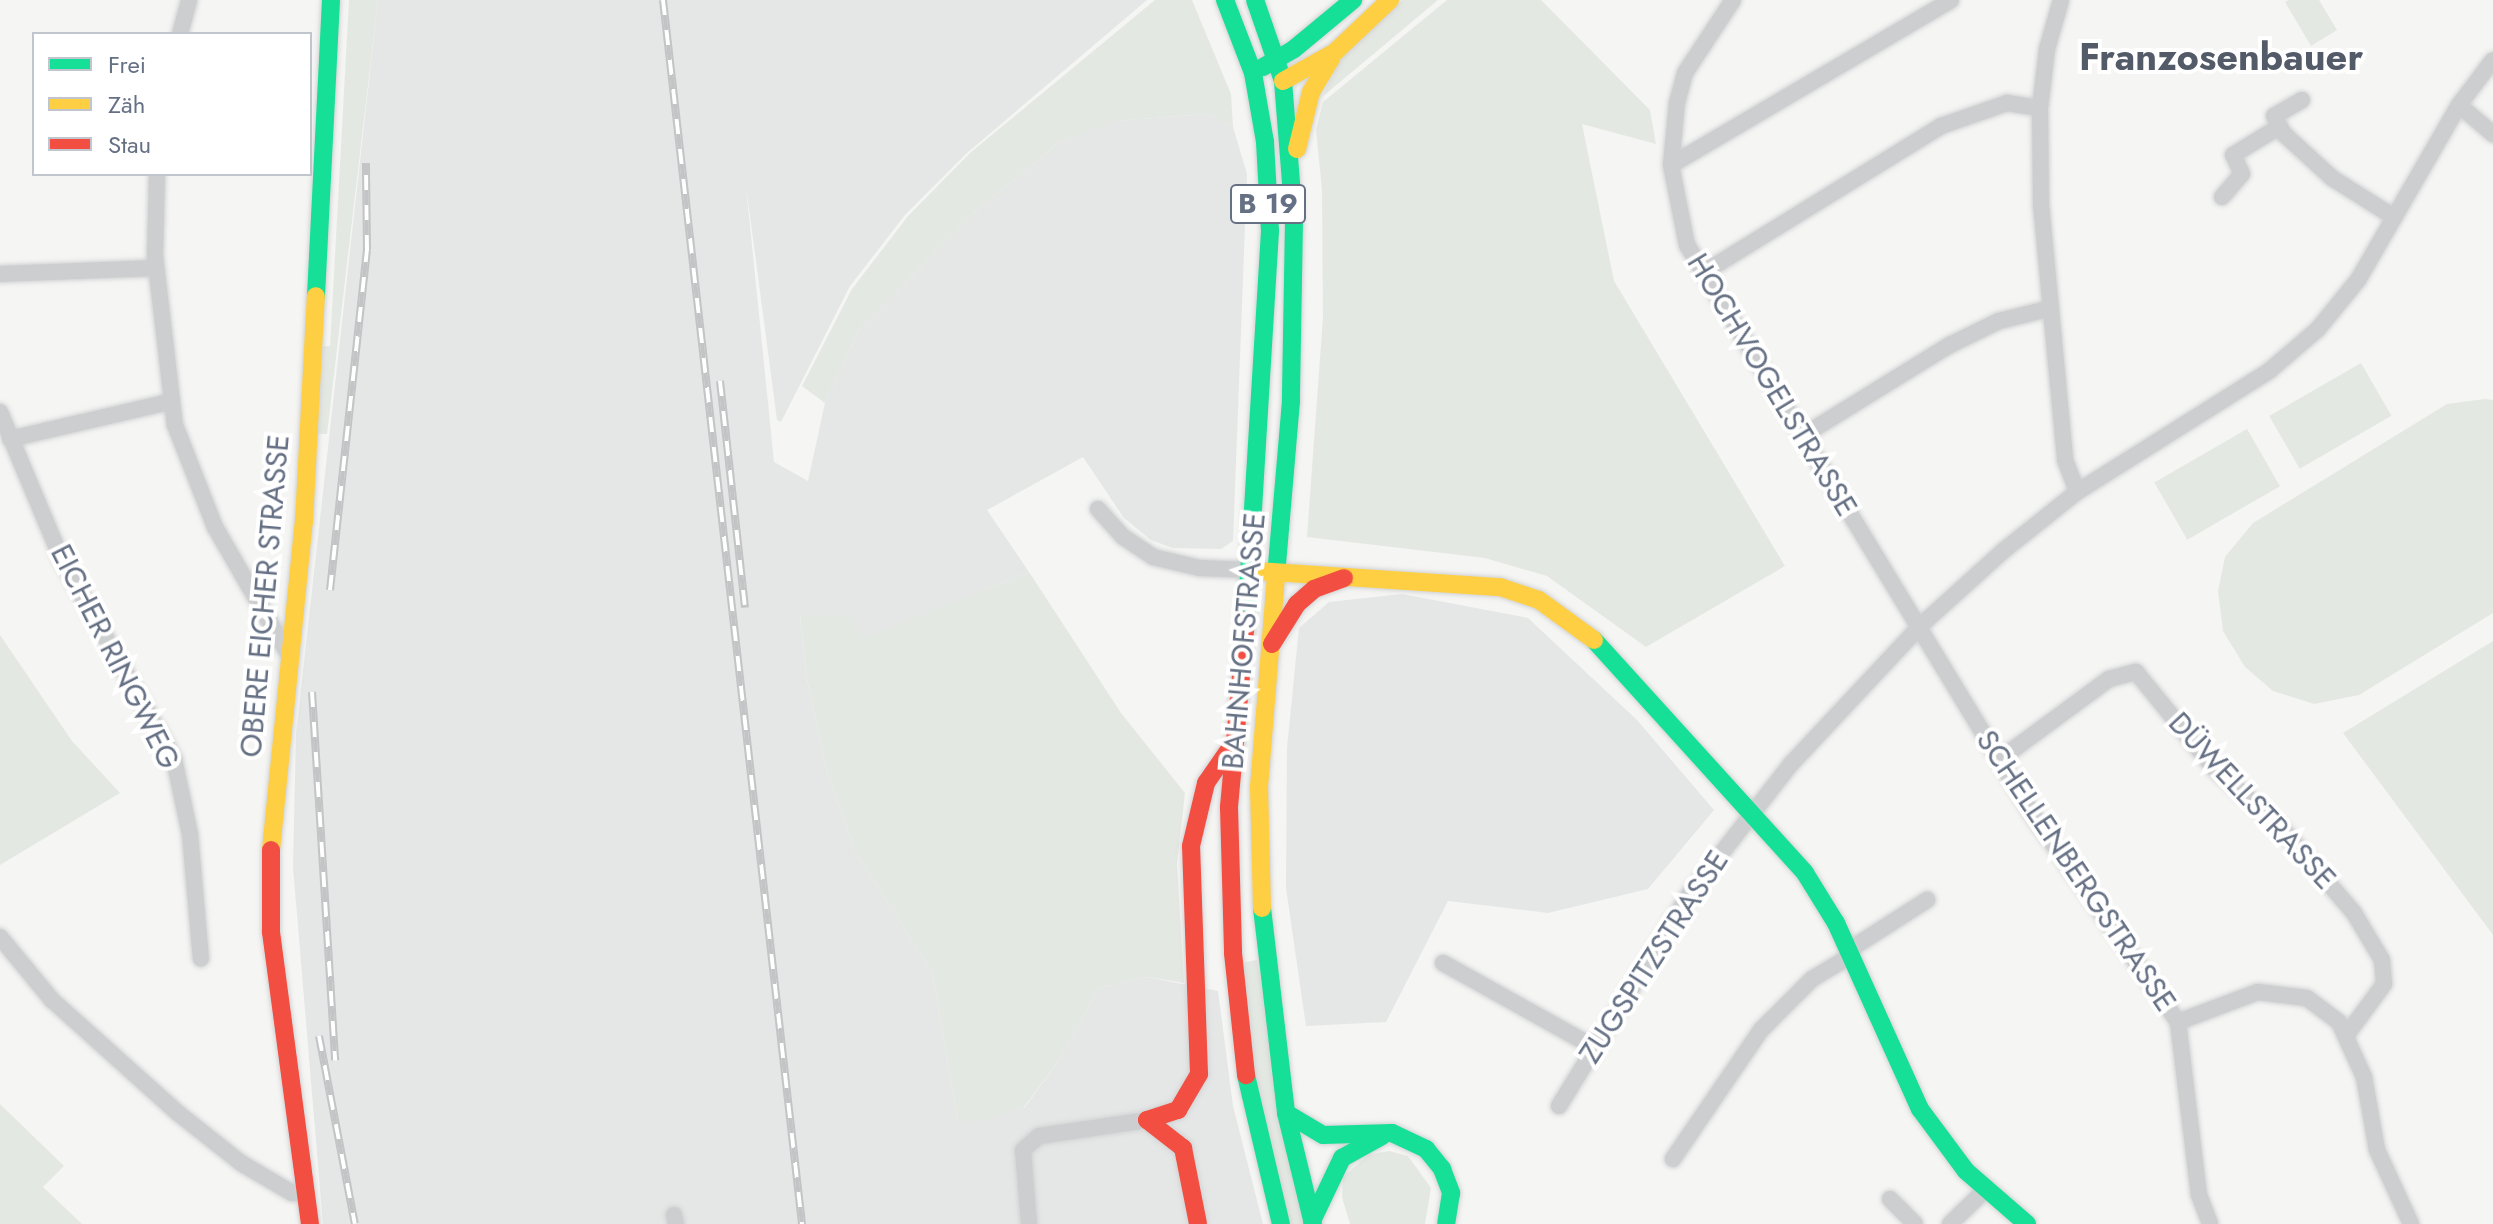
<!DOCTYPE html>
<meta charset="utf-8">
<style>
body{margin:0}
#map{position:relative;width:2493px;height:1224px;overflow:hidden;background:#f5f5f4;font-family:Jost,sans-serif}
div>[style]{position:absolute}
.built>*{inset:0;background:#e5e6e6}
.green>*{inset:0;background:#e4e8e2;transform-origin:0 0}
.roads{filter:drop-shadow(0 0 2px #d2d3d4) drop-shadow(0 0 2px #d2d3d4)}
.street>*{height:16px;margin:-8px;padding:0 8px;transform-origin:8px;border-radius:8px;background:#cdcecf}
.fast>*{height:18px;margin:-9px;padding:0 9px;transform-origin:9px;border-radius:9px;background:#16e098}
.slow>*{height:18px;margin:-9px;padding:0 9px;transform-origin:9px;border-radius:9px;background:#ffcf43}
.jam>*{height:18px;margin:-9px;padding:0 9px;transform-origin:9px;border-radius:9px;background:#f24e42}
.rail>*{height:8px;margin-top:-4px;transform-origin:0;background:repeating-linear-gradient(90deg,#fff 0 15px,#c3c4c5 0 30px);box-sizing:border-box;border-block:2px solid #c3c4c5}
span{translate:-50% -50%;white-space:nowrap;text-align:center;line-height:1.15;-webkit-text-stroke:8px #fff;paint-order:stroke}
.shield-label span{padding:2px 6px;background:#fff;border:2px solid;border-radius:6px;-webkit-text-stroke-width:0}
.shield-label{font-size:28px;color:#657084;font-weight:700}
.street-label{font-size:30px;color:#657084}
.district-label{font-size:38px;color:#535b69;font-weight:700}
.legend{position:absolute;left:32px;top:32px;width:280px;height:144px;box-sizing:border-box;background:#fff;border:2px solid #c1c6ce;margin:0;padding:10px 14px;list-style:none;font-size:24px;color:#657084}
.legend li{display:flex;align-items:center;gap:16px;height:40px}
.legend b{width:40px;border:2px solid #c1c6ce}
</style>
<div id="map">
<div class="built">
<div style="clip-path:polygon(378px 0,1147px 0,967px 153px,905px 215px,850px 286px,781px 422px,777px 420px,746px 186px,774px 462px,808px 481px,825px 403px,860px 329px,977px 210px,1060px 142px,1114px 121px,1207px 114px,1233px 127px,1247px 174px,1233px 541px,1221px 549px,1173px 548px,1151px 540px,1124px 518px,1083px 457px,987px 510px,1029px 572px,861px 640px,800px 616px,806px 675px,827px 773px,856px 853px,932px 972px,958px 1123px,1025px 1107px,1058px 1062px,1099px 988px,1147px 977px,1218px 991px,1233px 1106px,1263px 1224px,323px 1224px,293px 867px,296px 734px)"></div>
<div style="clip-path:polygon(1402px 594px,1528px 618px,1637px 720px,1714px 810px,1648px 889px,1548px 913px,1448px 901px,1386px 1022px,1306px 1026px,1286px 888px,1287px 748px,1299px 628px,1329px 602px)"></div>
</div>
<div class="green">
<div style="clip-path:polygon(349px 0,378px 0,327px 434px,315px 434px,318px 347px,330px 346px)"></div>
<div style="clip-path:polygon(1155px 0,1192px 0,1231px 94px,1233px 127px,1207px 114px,1115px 121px,1060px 142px,977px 210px,860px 329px,825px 403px,802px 386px,852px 289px,908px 216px,970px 153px)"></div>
<div style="clip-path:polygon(1403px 0,1438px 0,1322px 97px,1341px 59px)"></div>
<div style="clip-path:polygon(1447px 0,1541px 0,1650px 110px,1656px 144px,1582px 124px,1614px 281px,1785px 566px,1646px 647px,1547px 576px,1485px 558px,1307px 537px,1323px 317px,1322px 190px,1316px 130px,1323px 102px)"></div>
<div style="clip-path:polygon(2289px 0,2319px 0,2337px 30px,2311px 46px,2285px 2px)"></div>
<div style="left:2361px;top:363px;width:61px;height:106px;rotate:60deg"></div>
<div style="clip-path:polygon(2485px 399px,2493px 400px,2493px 613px,2359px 695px,2314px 704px,2273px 691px,2245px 667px,2223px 631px,2218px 591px,2225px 557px,2253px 523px,2447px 404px)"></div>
<div style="left:2247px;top:429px;width:66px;height:107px;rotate:60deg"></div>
<div style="clip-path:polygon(1029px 572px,1121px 713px,1185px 793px,1177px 864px,1184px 983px,1147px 977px,1099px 988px,1058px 1062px,1024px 1107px,982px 1121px,958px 1123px,932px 972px,856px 853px,827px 773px,806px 675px,800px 615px,852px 616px,862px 639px)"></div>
<div style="clip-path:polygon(0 635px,72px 741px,120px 793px,0 865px)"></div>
<div style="clip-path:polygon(2493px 641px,2493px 935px,2343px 733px)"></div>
<div style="clip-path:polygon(1257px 960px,1305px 1224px,1290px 1224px,1251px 1056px,1241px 963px)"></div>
<div style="clip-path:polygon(0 1104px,64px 1166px,43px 1187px,82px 1224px,0 1224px)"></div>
<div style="clip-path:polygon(1389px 1151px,1408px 1156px,1431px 1188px,1425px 1224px,1350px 1224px,1342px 1197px,1343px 1177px,1368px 1155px)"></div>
</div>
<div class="roads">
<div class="street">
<div style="left:1733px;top:0;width:87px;rotate:123.3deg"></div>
<div style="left:1685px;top:73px;width:30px;rotate:105deg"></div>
<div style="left:1677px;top:102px;width:63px;rotate:95.4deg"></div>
<div style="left:1671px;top:165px;width:82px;rotate:78.7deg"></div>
<div style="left:1687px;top:245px;width:669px;rotate:58.76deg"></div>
<div style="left:2034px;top:817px;width:251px;rotate:54.9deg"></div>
<div style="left:2178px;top:1022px;width:174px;rotate:83.1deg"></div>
<div style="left:2199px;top:1195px;width:31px;rotate:69deg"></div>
<div style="left:2061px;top:0;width:51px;rotate:105.9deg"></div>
<div style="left:2047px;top:49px;width:59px;rotate:96.8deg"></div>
<div style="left:2040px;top:108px;width:96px;rotate:89.4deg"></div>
<div style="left:2041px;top:204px;width:257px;rotate:84.6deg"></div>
<div style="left:2065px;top:460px;width:34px;rotate:69deg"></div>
<div style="left:180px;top:34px;width:35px;rotate:-75deg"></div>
<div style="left:2302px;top:100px;width:32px;rotate:150deg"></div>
<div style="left:2274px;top:116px;width:21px;rotate:61deg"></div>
<div style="left:2284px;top:134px;width:65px;rotate:42.5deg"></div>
<div style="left:2332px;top:178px;width:73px;rotate:32.2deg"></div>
<div style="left:2459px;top:105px;width:45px;rotate:40.5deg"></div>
<div style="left:1671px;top:165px;width:325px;rotate:-30.5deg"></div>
<div style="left:157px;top:174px;width:82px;rotate:91.4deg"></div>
<div style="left:155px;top:256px;width:170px;rotate:83.3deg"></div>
<div style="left:175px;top:425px;width:110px;rotate:68.6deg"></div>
<div style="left:215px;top:527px;width:152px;rotate:60.1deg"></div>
<div style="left:2222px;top:197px;width:30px;rotate:-49deg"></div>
<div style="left:2242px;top:174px;width:21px;rotate:-115deg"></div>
<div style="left:2233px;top:155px;width:54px;rotate:-31.3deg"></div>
<div style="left:1703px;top:273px;width:280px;rotate:-31.7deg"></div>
<div style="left:1941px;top:126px;width:70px;rotate:-19.2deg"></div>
<div style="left:2007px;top:103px;width:33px;rotate:9deg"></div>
<div style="left:0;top:274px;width:156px;rotate:-2.2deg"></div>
<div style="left:0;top:412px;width:160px;rotate:67.3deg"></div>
<div style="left:62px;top:560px;width:228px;rotate:60.6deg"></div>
<div style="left:174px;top:759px;width:77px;rotate:78deg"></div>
<div style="left:190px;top:834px;width:125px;rotate:85deg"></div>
<div style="left:1804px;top:435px;width:172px;rotate:-31.7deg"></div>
<div style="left:1950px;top:345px;width:55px;rotate:-26.1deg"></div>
<div style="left:1999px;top:321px;width:49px;rotate:-14deg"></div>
<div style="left:10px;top:439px;width:163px;rotate:-13.1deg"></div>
<div style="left:1098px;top:509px;width:36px;rotate:48deg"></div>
<div style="left:1122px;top:536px;width:37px;rotate:34deg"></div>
<div style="left:1153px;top:557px;width:48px;rotate:13.2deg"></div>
<div style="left:1200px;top:568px;width:50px;rotate:2.3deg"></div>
<div style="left:1999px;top:760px;width:137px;rotate:-36.4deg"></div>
<div style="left:2109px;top:679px;width:28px;rotate:-15deg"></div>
<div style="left:2136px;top:672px;width:124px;rotate:50.9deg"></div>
<div style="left:2214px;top:768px;width:91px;rotate:41.9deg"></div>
<div style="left:2282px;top:829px;width:111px;rotate:49.4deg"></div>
<div style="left:2354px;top:913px;width:55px;rotate:59.2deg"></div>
<div style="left:2382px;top:960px;width:24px;rotate:85deg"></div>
<div style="left:2384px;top:984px;width:61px;rotate:126.3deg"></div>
<div style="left:0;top:937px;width:82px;rotate:50.5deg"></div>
<div style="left:52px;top:1000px;width:169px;rotate:41.9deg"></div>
<div style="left:178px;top:1113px;width:80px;rotate:38.4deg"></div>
<div style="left:241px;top:1163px;width:59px;rotate:30.5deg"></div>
<div style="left:292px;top:1193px;width:15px;rotate:4deg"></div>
<div style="left:1849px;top:950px;width:93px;rotate:-32.7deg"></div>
<div style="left:1443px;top:963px;width:173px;rotate:29.1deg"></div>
<div style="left:2178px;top:1022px;width:85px;rotate:-20.6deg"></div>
<div style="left:2258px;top:992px;width:49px;rotate:7deg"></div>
<div style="left:2307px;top:998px;width:40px;rotate:37deg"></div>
<div style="left:2339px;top:1022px;width:60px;rotate:65.6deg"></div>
<div style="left:2364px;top:1077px;width:74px;rotate:79.9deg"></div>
<div style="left:2377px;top:1150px;width:81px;rotate:65.3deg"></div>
<div style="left:1559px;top:1106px;width:248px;rotate:-58.4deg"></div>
<div style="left:1689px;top:895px;width:166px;rotate:-52.1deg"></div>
<div style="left:1791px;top:764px;width:187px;rotate:-46.9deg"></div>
<div style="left:1919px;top:627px;width:113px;rotate:-42.1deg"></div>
<div style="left:2003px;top:551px;width:95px;rotate:-38.6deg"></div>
<div style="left:2077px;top:492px;width:227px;rotate:-32.2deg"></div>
<div style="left:2269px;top:371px;width:65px;rotate:-40.6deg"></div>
<div style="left:2318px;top:329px;width:63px;rotate:-50.8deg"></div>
<div style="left:2358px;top:280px;width:202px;rotate:-60deg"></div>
<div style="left:2459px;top:105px;width:56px;rotate:-52.9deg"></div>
<div style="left:1673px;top:1159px;width:156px;rotate:-55.7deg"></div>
<div style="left:1761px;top:1030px;width:72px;rotate:-45deg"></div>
<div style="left:1812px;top:979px;width:47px;rotate:-31deg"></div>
<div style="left:1890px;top:1199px;width:35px;rotate:45deg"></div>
<div style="left:674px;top:1215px;width:9px;rotate:77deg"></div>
<div style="left:1029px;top:1224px;width:74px;rotate:-94.6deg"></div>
<div style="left:1023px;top:1150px;width:21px;rotate:-41deg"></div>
<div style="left:1039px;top:1136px;width:109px;rotate:-8.4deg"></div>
<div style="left:1950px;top:1224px;width:50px;rotate:-44.2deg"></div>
</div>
<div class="fast">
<div style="left:1225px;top:0;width:78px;rotate:69deg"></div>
<div style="left:1253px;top:73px;width:70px;rotate:80.1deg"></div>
<div style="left:1265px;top:142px;width:89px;rotate:86.8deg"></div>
<div style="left:1270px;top:231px;width:390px;rotate:93.5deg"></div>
<div style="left:1255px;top:0;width:86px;rotate:70.9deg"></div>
<div style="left:1283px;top:81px;width:140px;rotate:85.5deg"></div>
<div style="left:1294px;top:221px;width:180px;rotate:91deg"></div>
<div style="left:1291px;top:401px;width:177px;rotate:94.9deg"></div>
<div style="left:1263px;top:67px;width:36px;rotate:-30deg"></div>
<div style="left:1294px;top:49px;width:77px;rotate:-39.7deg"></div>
<div style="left:316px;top:296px;width:296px;rotate:-87.1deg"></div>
<div style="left:1594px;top:640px;width:314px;rotate:47.8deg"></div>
<div style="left:1805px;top:873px;width:59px;rotate:58.2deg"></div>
<div style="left:1836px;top:923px;width:204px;rotate:65.7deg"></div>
<div style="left:1920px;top:1109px;width:77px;rotate:53.4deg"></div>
<div style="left:1966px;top:1171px;width:81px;rotate:41deg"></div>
<div style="left:1262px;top:908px;width:206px;rotate:83.3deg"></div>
<div style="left:1286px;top:1113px;width:114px;rotate:76.3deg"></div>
<div style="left:1246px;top:1075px;width:153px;rotate:76.8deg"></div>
<div style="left:1286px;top:1113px;width:43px;rotate:30.7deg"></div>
<div style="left:1323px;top:1135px;width:69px;rotate:-1.7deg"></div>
<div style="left:1392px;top:1133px;width:38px;rotate:25deg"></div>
<div style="left:1426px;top:1149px;width:26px;rotate:51deg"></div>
<div style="left:1442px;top:1169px;width:26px;rotate:69deg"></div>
<div style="left:1451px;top:1193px;width:31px;rotate:99deg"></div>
<div style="left:1312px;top:1221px;width:70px;rotate:-64.5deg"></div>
<div style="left:1342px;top:1158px;width:46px;rotate:-28.8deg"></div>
</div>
<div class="slow">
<div style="left:1283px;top:81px;width:60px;rotate:-29.1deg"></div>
<div style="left:1335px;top:52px;width:76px;rotate:-43.4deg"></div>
<div style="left:1297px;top:149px;width:59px;rotate:-76.2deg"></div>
<div style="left:1311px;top:92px;width:39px;rotate:-59deg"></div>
<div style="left:1257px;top:571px;width:244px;rotate:3.8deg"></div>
<div style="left:1500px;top:587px;width:41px;rotate:18.4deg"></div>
<div style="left:1539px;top:600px;width:68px;rotate:36deg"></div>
<div style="left:271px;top:850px;width:330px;rotate:-84.3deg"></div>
<div style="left:304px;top:522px;width:226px;rotate:-87deg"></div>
<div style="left:1262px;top:908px;width:121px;rotate:-91.4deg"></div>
<div style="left:1259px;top:787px;width:211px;rotate:-85.4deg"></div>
</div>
<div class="jam">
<div style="left:1246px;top:620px;width:188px;rotate:95.2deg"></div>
<div style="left:1229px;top:807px;width:146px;rotate:88.4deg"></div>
<div style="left:1233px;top:953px;width:123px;rotate:83.9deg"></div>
<div style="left:1272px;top:644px;width:47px;rotate:-58deg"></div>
<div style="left:1297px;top:604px;width:23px;rotate:-41deg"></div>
<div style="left:1314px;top:589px;width:32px;rotate:-20deg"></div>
<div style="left:271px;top:850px;width:82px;rotate:90deg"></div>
<div style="left:271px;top:932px;width:295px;rotate:82.4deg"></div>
<div style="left:1147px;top:1120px;width:33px;rotate:-18deg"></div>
<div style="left:1178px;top:1110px;width:42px;rotate:-59.7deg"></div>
<div style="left:1199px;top:1074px;width:228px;rotate:-92deg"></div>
<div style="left:1191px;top:846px;width:65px;rotate:-76.6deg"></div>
<div style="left:1206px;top:783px;width:47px;rotate:-55.3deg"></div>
<div style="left:1147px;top:1120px;width:46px;rotate:37.9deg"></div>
<div style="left:1183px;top:1148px;width:77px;rotate:78.8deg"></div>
</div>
</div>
<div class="rail">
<div style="left:663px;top:0;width:1232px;rotate:83.52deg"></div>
<div style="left:720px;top:381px;width:228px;rotate:83.7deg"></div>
<div style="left:330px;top:590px;width:342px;rotate:-83.8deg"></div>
<div style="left:367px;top:250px;width:87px;rotate:-90.7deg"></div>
<div style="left:312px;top:692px;width:369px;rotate:86.4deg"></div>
<div style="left:319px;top:1036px;width:191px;rotate:79.2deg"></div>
</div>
<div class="shield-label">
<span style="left:1268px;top:204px">B 19</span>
</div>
<div class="street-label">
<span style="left:1772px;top:385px;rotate:59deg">HOCHVOGELSTRASSE</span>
<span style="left:265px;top:596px;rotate:-85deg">OBERE EICHER STRASSE</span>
<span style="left:1244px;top:641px;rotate:-85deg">BAHNHOFSTRASSE</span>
<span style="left:115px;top:657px;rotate:63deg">EICHER RINGWEG</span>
<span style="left:2252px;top:801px;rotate:47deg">DÜWELLSTRASSE</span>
<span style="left:2076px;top:871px;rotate:56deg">SCHELLENBERGSTRASSE</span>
<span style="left:1654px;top:957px;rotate:-57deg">ZUGSPITZSTRASSE</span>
</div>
<div class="district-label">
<span style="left:2221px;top:57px">Franzosenbauer</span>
</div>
<ul class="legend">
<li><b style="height:10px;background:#16e098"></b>Frei</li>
<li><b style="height:10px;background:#ffcf43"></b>Zäh</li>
<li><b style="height:10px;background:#f24e42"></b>Stau</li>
</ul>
</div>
